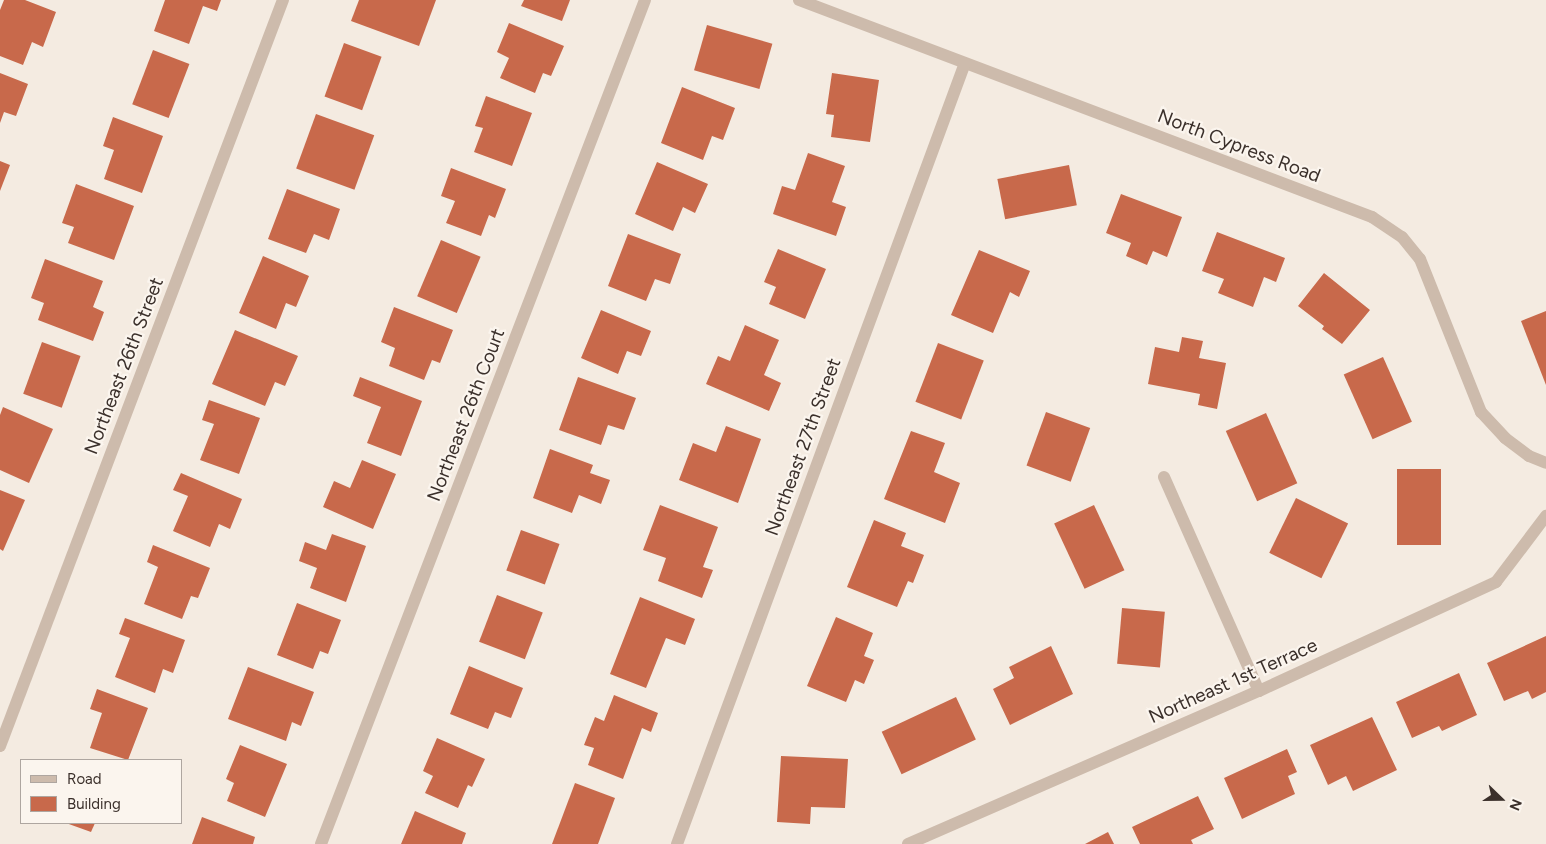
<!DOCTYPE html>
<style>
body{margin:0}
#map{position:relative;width:1546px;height:844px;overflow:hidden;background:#f4ebe1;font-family:Figtree,sans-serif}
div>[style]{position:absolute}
.building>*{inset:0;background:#c8694b;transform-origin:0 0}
.minor>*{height:12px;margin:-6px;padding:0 6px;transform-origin:6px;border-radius:6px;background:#cdbbac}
span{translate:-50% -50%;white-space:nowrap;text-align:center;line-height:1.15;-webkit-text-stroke:4.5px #fbf5ee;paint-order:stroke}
.street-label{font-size:19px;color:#3b302b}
.legend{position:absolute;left:20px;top:759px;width:162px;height:65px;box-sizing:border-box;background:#fbf5ee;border:1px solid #aea6a0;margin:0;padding:6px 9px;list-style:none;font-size:15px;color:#3b302b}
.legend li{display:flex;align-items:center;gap:10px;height:25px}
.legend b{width:25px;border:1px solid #aea6a0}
.north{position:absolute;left:1476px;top:774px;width:50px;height:50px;-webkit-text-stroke:4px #fbf5ee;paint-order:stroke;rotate:112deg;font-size:14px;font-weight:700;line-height:20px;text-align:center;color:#3b302b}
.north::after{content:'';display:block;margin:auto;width:18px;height:22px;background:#3b302b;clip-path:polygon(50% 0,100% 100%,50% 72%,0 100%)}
</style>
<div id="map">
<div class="building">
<div style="clip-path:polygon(4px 0,25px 0,56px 12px,43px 47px,32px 42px,23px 65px,0 56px,0 10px)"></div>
<div style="clip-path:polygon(165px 0,221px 0,217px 11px,203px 6px,189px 44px,154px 31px)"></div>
<div style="clip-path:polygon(359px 0,436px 0,419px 46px,351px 21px)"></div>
<div style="clip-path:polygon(524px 0,570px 0,562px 21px,521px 6px)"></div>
<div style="clip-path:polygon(509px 23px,564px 46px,551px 76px,543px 73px,535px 93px,500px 78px,509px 58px,497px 52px)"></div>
<div style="left:707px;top:25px;width:68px;height:47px;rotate:16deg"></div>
<div style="left:344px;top:43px;width:40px;height:57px;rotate:20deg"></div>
<div style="left:153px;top:50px;width:39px;height:58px;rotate:21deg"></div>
<div style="clip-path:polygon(0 73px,28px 84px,16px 116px,4px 112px,0 123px)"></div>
<div style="clip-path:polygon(832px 73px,879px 80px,870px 142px,831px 137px,834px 115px,826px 114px)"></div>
<div style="clip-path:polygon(682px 87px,735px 108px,723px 140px,712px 136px,703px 160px,661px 143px)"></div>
<div style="clip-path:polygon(486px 96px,532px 113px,512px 166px,474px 152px,483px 128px,475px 126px)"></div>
<div style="left:316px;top:114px;width:62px;height:58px;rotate:20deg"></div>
<div style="clip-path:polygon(113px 117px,163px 136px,142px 193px,104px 179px,114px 150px,103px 146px)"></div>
<div style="clip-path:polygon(808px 153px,845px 166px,832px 202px,846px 207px,836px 236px,773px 214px,782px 186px,795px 190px)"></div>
<div style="clip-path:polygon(0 161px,10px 165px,0 191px)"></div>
<div style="clip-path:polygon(657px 162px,708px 184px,695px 213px,683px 207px,673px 231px,635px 214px)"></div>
<div style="left:1069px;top:165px;width:41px;height:73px;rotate:79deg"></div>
<div style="clip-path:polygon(451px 168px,506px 189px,495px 218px,489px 215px,481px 236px,446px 223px,455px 201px,441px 196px)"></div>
<div style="clip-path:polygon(76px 184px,134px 206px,114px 260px,68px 243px,74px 227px,62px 223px)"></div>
<div style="clip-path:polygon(287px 189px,340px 209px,329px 240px,314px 234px,306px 253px,268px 239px)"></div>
<div style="clip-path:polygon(1121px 194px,1182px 217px,1167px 257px,1153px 251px,1147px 265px,1126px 256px,1131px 243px,1106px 233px)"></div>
<div style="clip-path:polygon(1217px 232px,1285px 258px,1276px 282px,1264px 277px,1253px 307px,1218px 293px,1224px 279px,1202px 271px)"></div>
<div style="clip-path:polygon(628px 234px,681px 254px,670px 284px,655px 279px,646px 301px,608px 286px)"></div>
<div style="left:441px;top:240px;width:43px;height:61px;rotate:23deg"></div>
<div style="clip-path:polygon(778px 249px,826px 269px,805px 319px,769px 304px,776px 287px,764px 282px)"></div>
<div style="clip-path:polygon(979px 250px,1030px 271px,1019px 297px,1010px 292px,993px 333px,951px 315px)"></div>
<div style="clip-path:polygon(263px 256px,309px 276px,296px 307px,286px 303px,276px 329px,239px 313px)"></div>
<div style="clip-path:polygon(45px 259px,103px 281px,93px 307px,104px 312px,93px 341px,38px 320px,44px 303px,31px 298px)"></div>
<div style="clip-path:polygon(1324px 273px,1370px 310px,1342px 344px,1322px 329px,1324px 326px,1298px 306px)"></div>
<div style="clip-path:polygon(394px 307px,453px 330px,440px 363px,432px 360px,424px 380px,389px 366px,395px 348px,381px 342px)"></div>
<div style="clip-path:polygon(601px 310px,651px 331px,641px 356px,627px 351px,618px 374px,581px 358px)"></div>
<div style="clip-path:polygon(1546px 311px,1546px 385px,1521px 321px)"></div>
<div style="clip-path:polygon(745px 325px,779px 340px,764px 375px,781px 383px,769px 411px,706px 384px,718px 356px,730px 361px)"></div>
<div style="clip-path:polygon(235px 330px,298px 356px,285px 386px,275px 382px,265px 406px,212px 384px)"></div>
<div style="clip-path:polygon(1182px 337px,1203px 341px,1199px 358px,1226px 363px,1217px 409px,1198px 405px,1200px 394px,1148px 384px,1155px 347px,1179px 352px)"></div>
<div style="left:42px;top:342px;width:41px;height:55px;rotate:20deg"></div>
<div style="left:938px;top:343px;width:49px;height:63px;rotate:21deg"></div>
<div style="left:1383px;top:357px;width:71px;height:43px;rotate:66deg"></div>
<div style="clip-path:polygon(360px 377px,422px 401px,401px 456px,367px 443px,381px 407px,353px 396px)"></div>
<div style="clip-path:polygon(578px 377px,636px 398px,624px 430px,608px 425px,601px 445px,559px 430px)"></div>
<div style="clip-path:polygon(209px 400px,260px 418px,239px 474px,200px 460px,214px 424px,202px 420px)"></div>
<div style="clip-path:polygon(3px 407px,53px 429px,29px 483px,0 470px,0 415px)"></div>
<div style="left:1046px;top:412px;width:47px;height:57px;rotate:20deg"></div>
<div style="left:1266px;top:413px;width:77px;height:44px;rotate:66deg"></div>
<div style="clip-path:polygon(726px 426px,761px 439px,738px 503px,679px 480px,693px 443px,716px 452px)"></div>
<div style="clip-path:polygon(911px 431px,945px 443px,934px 472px,960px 483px,945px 523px,884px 499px)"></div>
<div style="clip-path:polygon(550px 449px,593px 465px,590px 473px,610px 480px,601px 504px,579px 495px,572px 513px,533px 498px)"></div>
<div style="clip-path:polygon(362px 460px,396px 474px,373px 529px,323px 507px,334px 481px,350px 488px)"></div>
<div style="left:1397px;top:469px;width:44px;height:76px"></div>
<div style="clip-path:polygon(181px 473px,242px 499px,230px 529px,219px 524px,210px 547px,173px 531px,188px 496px,173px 490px)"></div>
<div style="clip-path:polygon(0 490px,25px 500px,3px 551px,0 549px)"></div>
<div style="left:1296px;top:498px;width:58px;height:61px;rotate:26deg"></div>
<div style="clip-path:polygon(660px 505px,718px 527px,703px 567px,713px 570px,702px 598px,658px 581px,666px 558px,643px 550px)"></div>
<div style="left:1094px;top:505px;width:72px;height:44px;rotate:65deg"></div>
<div style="clip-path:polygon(874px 520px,906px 533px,901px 546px,924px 555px,913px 583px,908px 581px,897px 607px,847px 587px)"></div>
<div style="left:521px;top:530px;width:41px;height:43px;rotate:20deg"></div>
<div style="clip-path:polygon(332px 534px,366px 546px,346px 602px,310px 588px,317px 568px,299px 561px,305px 542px,326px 550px)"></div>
<div style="clip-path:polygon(153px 545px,210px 568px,198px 598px,191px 596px,182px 619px,144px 604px,158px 567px,147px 562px)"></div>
<div style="left:497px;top:595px;width:49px;height:50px;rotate:21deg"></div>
<div style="clip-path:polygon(640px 597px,695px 619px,685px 645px,666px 638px,646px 688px,610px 674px)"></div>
<div style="clip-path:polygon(297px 603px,341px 620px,328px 654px,320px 651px,313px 669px,277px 655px)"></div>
<div style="left:1122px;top:608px;width:43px;height:56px;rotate:5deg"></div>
<div style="clip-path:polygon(836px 617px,873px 633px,864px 656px,874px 660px,864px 684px,855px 680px,846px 702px,807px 686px)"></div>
<div style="clip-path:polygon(125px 618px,185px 640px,173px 673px,163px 669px,155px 693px,115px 677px,130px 638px,119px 634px)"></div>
<div style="clip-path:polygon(1546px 636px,1546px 692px,1532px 699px,1528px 691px,1504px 701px,1487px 663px)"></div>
<div style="clip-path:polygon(1051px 646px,1073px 694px,1010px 725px,993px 689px,1014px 678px,1009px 667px)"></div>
<div style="clip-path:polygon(469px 666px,523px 688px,511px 718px,495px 712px,488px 729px,450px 714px)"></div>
<div style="clip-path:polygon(248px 667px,314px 692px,301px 726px,292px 722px,286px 741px,228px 719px)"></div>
<div style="clip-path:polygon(1459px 673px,1477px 715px,1442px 731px,1439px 726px,1412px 738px,1396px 702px)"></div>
<div style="clip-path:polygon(97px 689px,148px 708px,128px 760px,90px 748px,102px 713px,90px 709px)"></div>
<div style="clip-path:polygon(614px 695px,658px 713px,651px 732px,642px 728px,623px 779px,588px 765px,594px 748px,584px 745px,595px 717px,604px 721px)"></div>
<div style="left:956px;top:697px;width:47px;height:82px;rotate:65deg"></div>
<div style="clip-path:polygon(1372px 717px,1397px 770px,1353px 791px,1346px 776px,1328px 785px,1310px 745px)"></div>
<div style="clip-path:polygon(437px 738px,485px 759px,472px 787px,468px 785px,458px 808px,425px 793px,433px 776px,423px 771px)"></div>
<div style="clip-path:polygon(240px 745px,287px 764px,265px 817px,227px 801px,234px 783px,226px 779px)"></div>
<div style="clip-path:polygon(1287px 749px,1297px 772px,1288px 776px,1295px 794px,1242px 819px,1224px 778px)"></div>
<div style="clip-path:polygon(781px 756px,848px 759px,845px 808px,811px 807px,810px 824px,777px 822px)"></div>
<div style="clip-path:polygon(575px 783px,615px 798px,598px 844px,552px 844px)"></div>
<div style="clip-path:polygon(1198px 796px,1214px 829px,1191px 840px,1193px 844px,1140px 844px,1132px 827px)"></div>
<div style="clip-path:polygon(415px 811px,466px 833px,462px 844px,401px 844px)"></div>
<div style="clip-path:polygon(202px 817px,255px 837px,253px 844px,192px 844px)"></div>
<div style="clip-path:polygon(66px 823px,95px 823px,91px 832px)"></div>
<div style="clip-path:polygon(1108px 832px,1114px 844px,1085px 844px)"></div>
</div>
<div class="minor">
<div style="left:799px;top:0;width:613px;rotate:20.74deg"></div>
<div style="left:1372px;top:217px;width:36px;rotate:34deg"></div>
<div style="left:1402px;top:237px;width:28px;rotate:51deg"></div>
<div style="left:1420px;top:259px;width:165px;rotate:68.3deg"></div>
<div style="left:1481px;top:412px;width:35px;rotate:47deg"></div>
<div style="left:1505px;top:438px;width:30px;rotate:37deg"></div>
<div style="left:1529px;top:456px;width:18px;rotate:22deg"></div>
<div style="left:1164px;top:477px;width:234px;rotate:66.1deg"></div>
<div style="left:0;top:746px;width:798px;rotate:-69.23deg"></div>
<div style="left:321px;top:844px;width:904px;rotate:-69deg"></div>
<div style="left:677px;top:844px;width:832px;rotate:-69.76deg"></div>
<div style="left:908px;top:844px;width:383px;rotate:-23.6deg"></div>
<div style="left:1259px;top:691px;width:261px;rotate:-24.7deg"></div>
<div style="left:1496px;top:582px;width:83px;rotate:-52.9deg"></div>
</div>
<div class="street-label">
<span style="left:1239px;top:146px;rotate:21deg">North Cypress Road</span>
<span style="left:124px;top:366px;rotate:-69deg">Northeast 26th Street</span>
<span style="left:466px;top:415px;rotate:-69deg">Northeast 26th Court</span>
<span style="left:803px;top:447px;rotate:-70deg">Northeast 27th Street</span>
<span style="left:1233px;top:681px;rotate:-24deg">Northeast 1st Terrace</span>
</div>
<ul class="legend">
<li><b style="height:6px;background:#cdbbac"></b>Road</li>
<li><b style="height:14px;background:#c8694b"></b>Building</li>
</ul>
<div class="north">N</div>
</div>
